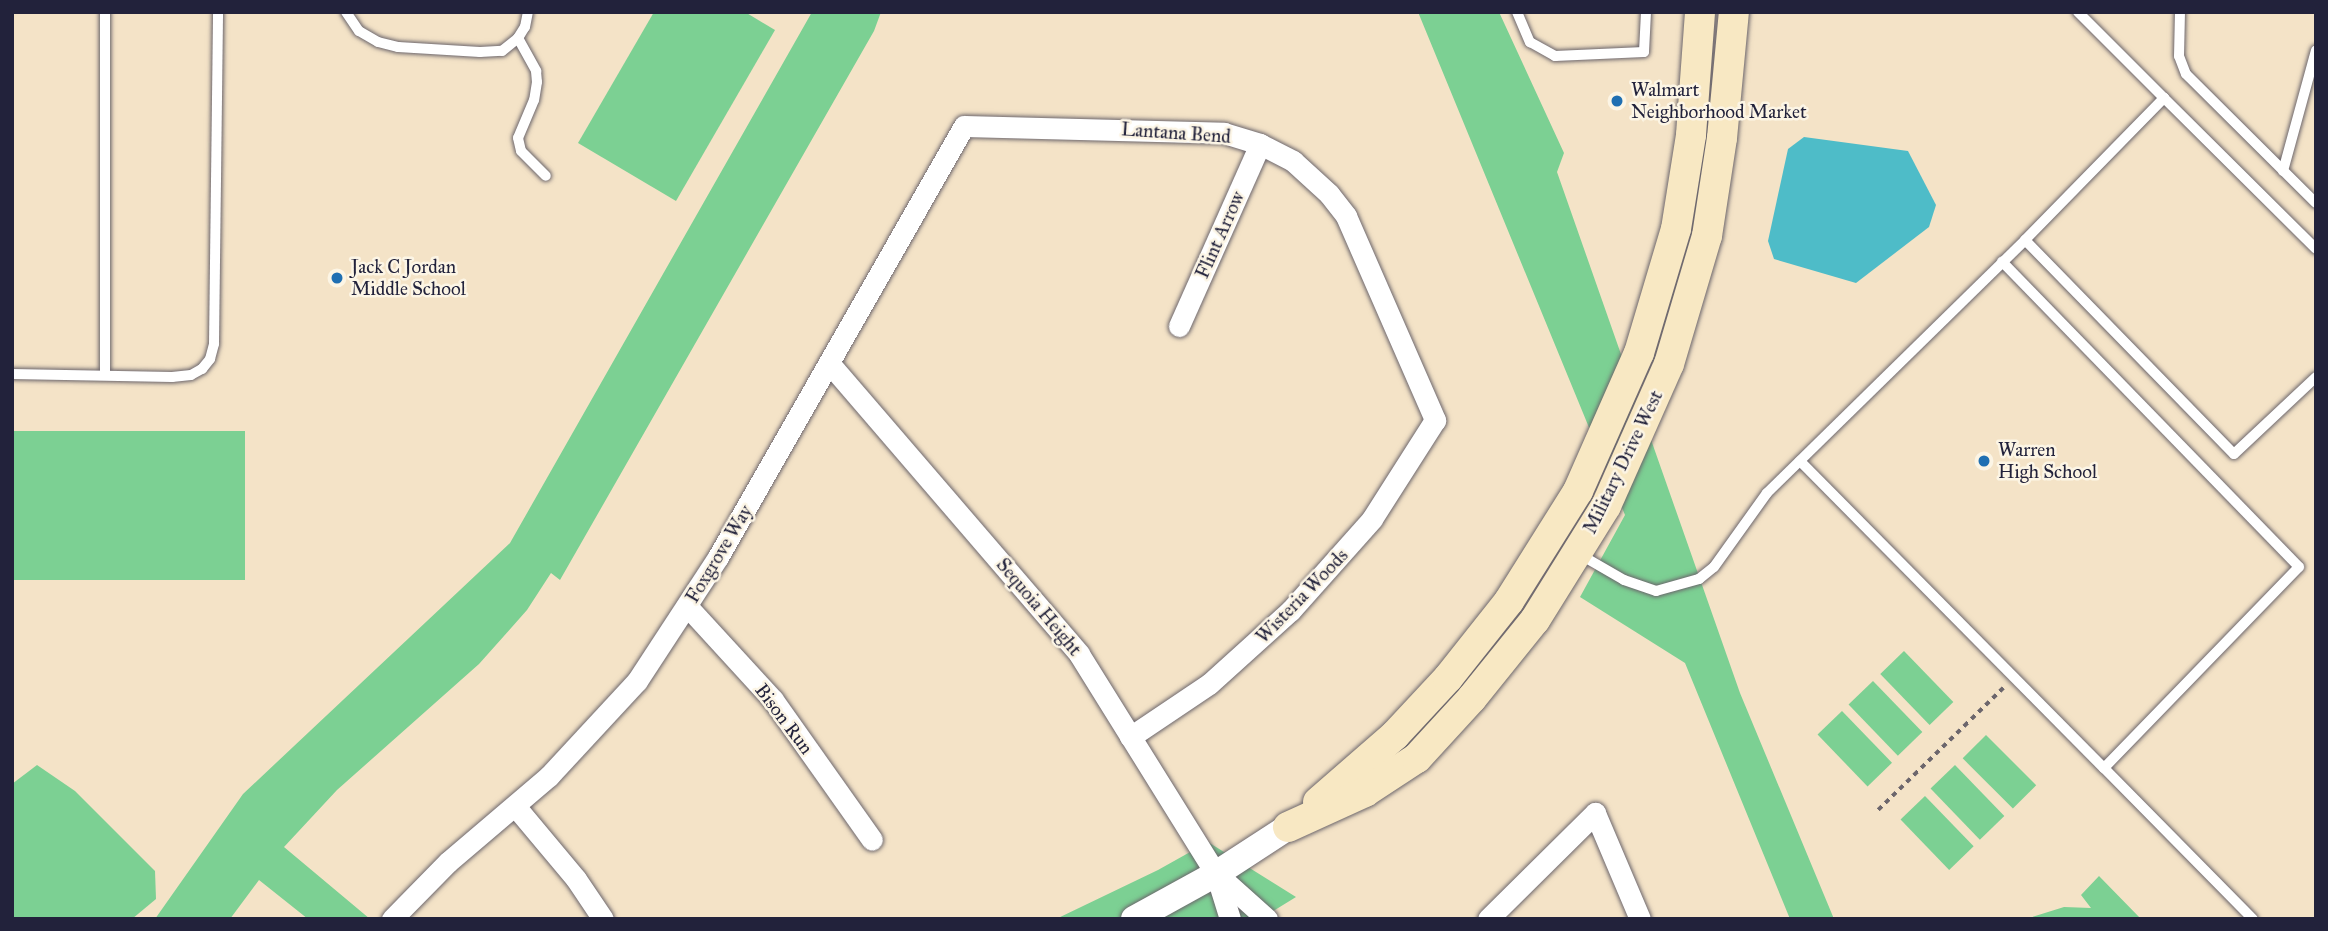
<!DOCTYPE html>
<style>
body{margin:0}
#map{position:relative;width:2328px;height:931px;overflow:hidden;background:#f4e3c7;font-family:"IM FELL Great Primer",serif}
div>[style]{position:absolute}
.green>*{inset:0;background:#7cd093;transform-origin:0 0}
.water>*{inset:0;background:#4ebcc8}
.path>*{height:3.5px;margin-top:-1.75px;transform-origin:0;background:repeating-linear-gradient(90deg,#6c666c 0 5px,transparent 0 10px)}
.roads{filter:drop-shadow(0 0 2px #6c666c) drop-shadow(0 0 2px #6c666c)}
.service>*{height:10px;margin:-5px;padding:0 5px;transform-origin:5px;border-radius:5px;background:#fff}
.minor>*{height:21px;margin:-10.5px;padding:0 10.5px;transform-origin:10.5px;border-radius:10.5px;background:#fff}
.tertiary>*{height:26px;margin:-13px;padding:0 13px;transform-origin:13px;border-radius:13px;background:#fff}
.secondary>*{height:30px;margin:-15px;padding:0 15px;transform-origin:15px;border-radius:15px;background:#f8e8c3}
.dots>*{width:19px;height:19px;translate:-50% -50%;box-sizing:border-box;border:4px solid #fcf5e5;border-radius:50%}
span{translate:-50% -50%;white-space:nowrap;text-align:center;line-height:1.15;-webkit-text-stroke:5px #fcf5e5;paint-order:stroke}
.poi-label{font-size:19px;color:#22223b}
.left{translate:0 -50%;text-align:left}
.street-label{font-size:19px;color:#22223b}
.frame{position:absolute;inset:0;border:14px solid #22223b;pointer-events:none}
</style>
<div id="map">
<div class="green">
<div style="clip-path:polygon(654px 12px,745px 12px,775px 30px,676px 201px,578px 143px)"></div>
<div style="clip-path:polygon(812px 12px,881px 12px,874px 31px,560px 580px,551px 573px,527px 610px,479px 664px,337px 790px,284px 847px,370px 919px,308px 919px,259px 880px,230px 919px,155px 919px,243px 794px,510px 543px)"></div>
<div style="clip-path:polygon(1418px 12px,1499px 12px,1564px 153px,1557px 172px,1740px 693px,1834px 919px,1790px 919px,1685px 663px,1580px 597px,1625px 515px)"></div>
<div style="left:12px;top:431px;width:233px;height:149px"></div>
<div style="left:1904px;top:651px;width:71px;height:33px;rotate:46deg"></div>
<div style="left:1873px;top:681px;width:71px;height:34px;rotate:46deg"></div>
<div style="left:1842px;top:711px;width:72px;height:34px;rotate:46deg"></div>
<div style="left:1986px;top:735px;width:71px;height:33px;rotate:45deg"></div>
<div style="clip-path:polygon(37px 765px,75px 791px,155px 871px,156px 899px,132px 919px,12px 919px,12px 784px)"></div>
<div style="left:1955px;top:765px;width:71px;height:34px;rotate:46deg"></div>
<div style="left:1925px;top:796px;width:70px;height:34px;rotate:46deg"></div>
<div style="clip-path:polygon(1208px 842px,1296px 897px,1260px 919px,1056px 919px,1158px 870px)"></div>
<div style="clip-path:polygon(2099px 876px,2141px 919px,2026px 919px,2064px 907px,2091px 908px,2081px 895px)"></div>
</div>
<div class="water">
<div style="clip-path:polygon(1804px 137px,1908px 151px,1936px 205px,1929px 227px,1856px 283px,1774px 259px,1768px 241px,1788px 149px)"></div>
</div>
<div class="path">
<div style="left:1878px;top:810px;width:175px;rotate:-44.3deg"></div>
</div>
<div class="roads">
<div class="service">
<div style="left:346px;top:12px;width:23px;rotate:56deg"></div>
<div style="left:359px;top:31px;width:22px;rotate:30deg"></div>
<div style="left:378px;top:42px;width:21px;rotate:14deg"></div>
<div style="left:398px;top:47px;width:82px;rotate:3.5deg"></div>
<div style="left:480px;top:52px;width:22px;rotate:-3deg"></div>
<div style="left:502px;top:51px;width:21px;rotate:-39deg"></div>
<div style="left:518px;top:38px;width:13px;rotate:-58deg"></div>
<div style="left:525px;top:27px;width:15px;rotate:-79deg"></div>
<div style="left:1517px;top:12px;width:33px;rotate:67deg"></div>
<div style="left:1530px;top:42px;width:29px;rotate:29deg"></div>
<div style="left:1555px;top:56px;width:89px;rotate:-2.6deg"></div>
<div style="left:1644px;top:52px;width:40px;rotate:-87.1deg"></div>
<div style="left:2180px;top:12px;width:44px;rotate:91.3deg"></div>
<div style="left:2179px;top:56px;width:19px;rotate:69deg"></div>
<div style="left:2186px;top:74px;width:183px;rotate:44.8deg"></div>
<div style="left:518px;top:38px;width:38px;rotate:61deg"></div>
<div style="left:536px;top:71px;width:11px;rotate:85deg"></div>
<div style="left:537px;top:82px;width:18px;rotate:99deg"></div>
<div style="left:534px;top:100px;width:41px;rotate:112.8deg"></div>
<div style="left:518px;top:138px;width:13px;rotate:77deg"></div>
<div style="left:521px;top:151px;width:35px;rotate:45deg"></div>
<div style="left:2164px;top:98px;width:214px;rotate:44.8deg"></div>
<div style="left:2283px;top:171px;width:125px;rotate:-74.7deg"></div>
<div style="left:2025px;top:240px;width:299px;rotate:45.7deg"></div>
<div style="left:2234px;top:454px;width:112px;rotate:-43.2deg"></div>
<div style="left:12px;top:374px;width:160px;rotate:1.1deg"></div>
<div style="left:172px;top:377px;width:19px;rotate:-6deg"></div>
<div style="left:191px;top:375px;width:13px;rotate:-29deg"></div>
<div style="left:202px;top:369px;width:13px;rotate:-51deg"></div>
<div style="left:210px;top:359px;width:16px;rotate:-75deg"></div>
<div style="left:214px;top:344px;width:332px;rotate:-89.3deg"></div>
<div style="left:105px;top:375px;width:363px;rotate:-90deg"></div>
<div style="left:1800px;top:461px;width:432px;rotate:45.3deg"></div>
<div style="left:2104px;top:768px;width:280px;rotate:-45.9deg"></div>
<div style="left:2299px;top:567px;width:426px;rotate:-134.2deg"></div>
<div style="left:1579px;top:554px;width:52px;rotate:30deg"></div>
<div style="left:1624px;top:580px;width:34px;rotate:19deg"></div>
<div style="left:1656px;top:591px;width:45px;rotate:-15.6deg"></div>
<div style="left:1699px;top:579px;width:19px;rotate:-39deg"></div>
<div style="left:1714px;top:567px;width:91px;rotate:-54.4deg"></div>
<div style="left:1767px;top:493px;width:361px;rotate:-44.4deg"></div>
<div style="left:2025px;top:240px;width:199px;rotate:-45.6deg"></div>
<div style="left:2164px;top:98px;width:122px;rotate:-135deg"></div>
<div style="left:2104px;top:768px;width:212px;rotate:45.4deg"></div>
</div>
<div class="minor">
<div style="left:1179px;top:326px;width:199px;rotate:-66deg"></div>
<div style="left:830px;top:364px;width:382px;rotate:49.3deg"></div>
<div style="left:1079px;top:654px;width:259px;rotate:58.1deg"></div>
<div style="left:1216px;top:874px;width:47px;rotate:72.7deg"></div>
<div style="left:687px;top:606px;width:127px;rotate:47.5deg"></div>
<div style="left:773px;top:700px;width:171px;rotate:54.7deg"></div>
<div style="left:515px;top:806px;width:95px;rotate:50.1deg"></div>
<div style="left:576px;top:879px;width:48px;rotate:56deg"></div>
<div style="left:1218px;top:875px;width:66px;rotate:41.9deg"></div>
<div style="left:392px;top:919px;width:80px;rotate:-45.5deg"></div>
<div style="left:448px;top:862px;width:133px;rotate:-40.4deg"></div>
<div style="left:549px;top:776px;width:129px;rotate:-47.2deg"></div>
<div style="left:637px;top:681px;width:148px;rotate:-56.8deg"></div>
<div style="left:718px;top:557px;width:496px;rotate:-60.3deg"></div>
<div style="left:964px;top:126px;width:260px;rotate:1.5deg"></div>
<div style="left:1224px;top:133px;width:38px;rotate:17deg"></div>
<div style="left:1260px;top:144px;width:37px;rotate:27deg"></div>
<div style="left:1293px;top:161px;width:49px;rotate:42.5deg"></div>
<div style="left:1329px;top:194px;width:28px;rotate:52deg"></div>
<div style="left:1346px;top:216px;width:223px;rotate:66.4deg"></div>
<div style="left:1435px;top:420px;width:117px;rotate:122.5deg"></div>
<div style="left:1372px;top:519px;width:122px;rotate:131.7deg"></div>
<div style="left:1291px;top:610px;width:110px;rotate:137.9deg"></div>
<div style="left:1209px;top:684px;width:95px;rotate:146.1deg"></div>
<div style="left:1488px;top:919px;width:151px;rotate:-44.7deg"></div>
<div style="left:1595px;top:813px;width:115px;rotate:67deg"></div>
</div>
<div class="tertiary">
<div style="left:1134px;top:919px;width:94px;rotate:-28.8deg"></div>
<div style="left:1216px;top:874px;width:86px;rotate:-33.1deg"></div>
</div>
<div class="secondary">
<div style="left:1318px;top:802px;width:102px;rotate:-41deg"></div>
<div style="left:1395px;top:735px;width:78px;rotate:-47.1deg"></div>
<div style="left:1448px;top:678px;width:98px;rotate:-51.6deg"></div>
<div style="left:1509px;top:601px;width:130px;rotate:-57.9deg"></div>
<div style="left:1578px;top:491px;width:151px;rotate:-66.2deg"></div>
<div style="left:1639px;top:353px;width:129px;rotate:-73.4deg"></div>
<div style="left:1676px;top:229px;width:95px;rotate:-80.9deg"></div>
<div style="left:1691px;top:135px;width:123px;rotate:-85.8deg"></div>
<div style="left:1288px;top:827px;width:85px;rotate:-24.4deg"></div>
<div style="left:1365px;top:792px;width:62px;rotate:-33.2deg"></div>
<div style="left:1417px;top:758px;width:81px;rotate:-47.5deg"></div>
<div style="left:1472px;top:698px;width:100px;rotate:-51.1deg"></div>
<div style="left:1535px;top:620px;width:134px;rotate:-58.1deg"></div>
<div style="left:1606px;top:506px;width:155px;rotate:-66.1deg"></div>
<div style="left:1669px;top:364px;width:134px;rotate:-73.5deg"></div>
<div style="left:1707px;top:236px;width:99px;rotate:-81.3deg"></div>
<div style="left:1722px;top:138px;width:127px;rotate:-84.6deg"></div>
</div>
</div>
<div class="dots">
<div style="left:1617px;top:101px;background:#1f6fb2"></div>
<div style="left:337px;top:278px;background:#1f6fb2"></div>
<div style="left:1984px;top:461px;background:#1f6fb2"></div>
</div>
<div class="poi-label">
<span class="left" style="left:1631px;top:101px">Walmart<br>Neighborhood Market</span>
<span class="left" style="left:351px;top:278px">Jack C Jordan<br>Middle School</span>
<span class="left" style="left:1998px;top:461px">Warren<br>High School</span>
</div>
<div class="street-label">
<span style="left:1176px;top:133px;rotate:4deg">Lantana Bend</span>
<span style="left:1220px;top:235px;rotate:-66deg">Flint Arrow</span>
<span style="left:1623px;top:462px;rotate:-64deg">Military Drive West</span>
<span style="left:719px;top:554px;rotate:-59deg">Foxgrove Way</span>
<span style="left:1302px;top:596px;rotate:-46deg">Wisteria Woods</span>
<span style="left:1039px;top:607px;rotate:50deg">Sequoia Height</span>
<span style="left:784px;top:719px;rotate:53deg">Bison Run</span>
</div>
<div class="frame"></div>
</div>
